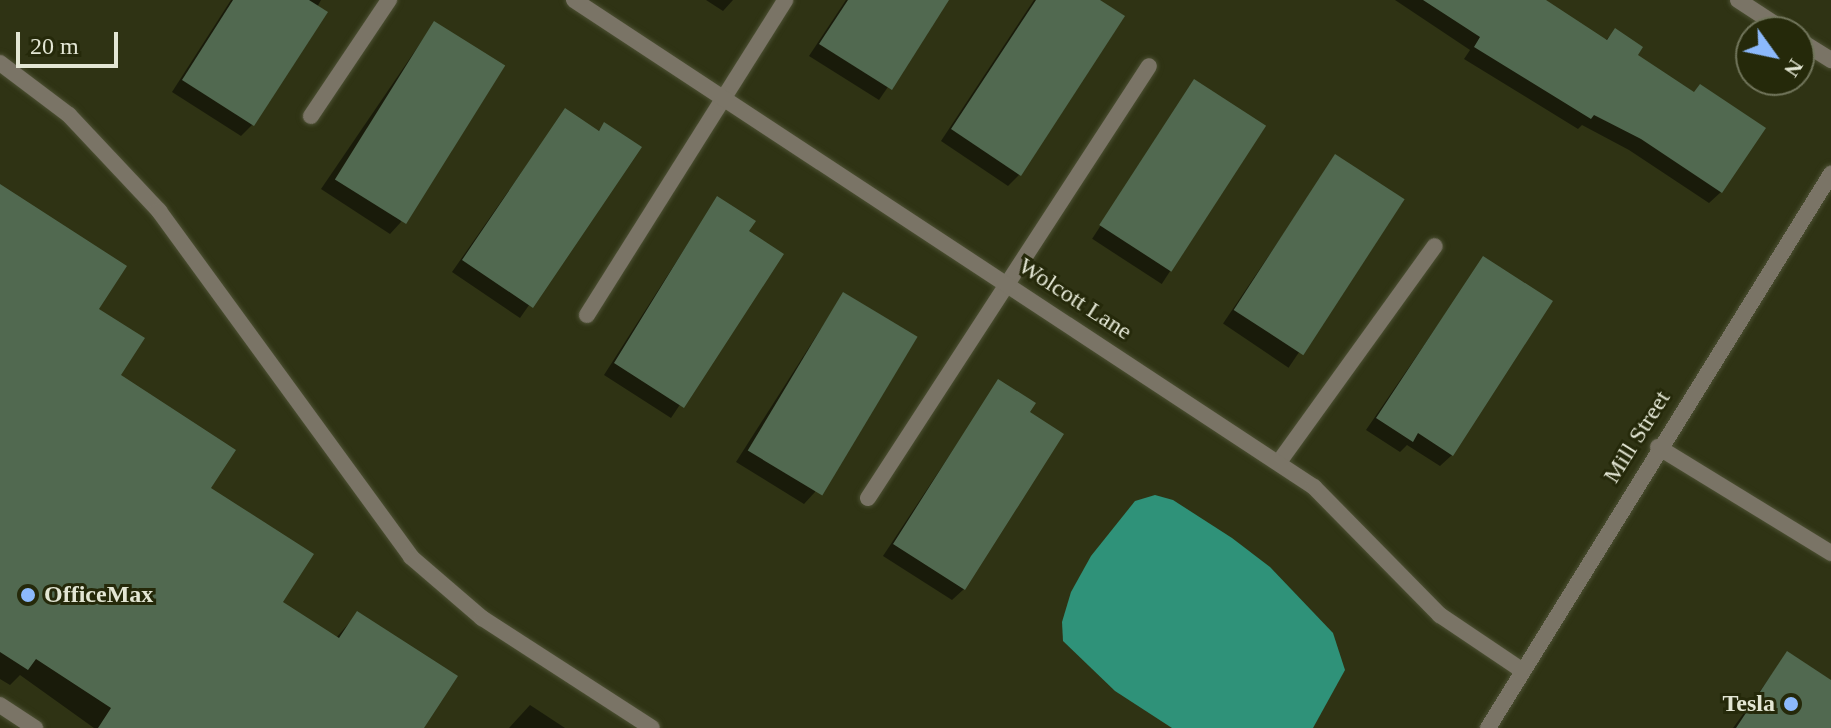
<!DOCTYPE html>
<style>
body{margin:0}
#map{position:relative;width:1831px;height:728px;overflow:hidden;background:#2f3314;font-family:"Times New Roman",serif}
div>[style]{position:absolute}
.water>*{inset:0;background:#2f9279}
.shadow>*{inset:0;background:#0007;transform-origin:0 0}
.building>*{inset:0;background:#516950;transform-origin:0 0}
.roads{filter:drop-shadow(0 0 2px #4c5033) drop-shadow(0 0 2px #4c5033)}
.lane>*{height:16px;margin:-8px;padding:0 8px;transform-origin:8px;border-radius:8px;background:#7a7466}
.street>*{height:16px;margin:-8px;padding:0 8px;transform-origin:8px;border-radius:8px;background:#7a7466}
.dots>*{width:22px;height:22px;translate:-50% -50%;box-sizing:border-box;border:4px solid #25290a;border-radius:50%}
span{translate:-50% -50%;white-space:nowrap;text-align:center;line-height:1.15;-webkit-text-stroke:6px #25290a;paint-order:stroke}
.street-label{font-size:24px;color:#e3e6d4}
.poi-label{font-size:24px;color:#e3e6d4;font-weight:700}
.left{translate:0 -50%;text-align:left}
.right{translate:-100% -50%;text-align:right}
.north{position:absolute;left:1735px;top:16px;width:80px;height:80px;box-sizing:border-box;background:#25290a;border:2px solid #71755b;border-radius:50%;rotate:123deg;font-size:22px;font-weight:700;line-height:32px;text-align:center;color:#e3e6d4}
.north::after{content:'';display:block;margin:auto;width:28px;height:36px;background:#8cb9fc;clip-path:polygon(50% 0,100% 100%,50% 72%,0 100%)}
.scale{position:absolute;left:16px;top:32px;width:102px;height:36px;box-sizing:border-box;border:4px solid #e3e6d4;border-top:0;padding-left:10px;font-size:24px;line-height:28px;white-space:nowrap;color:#e3e6d4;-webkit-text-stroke:6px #25290a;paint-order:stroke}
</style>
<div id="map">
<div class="water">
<div style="clip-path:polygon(1155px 495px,1173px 500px,1232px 538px,1270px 567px,1333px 633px,1345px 670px,1313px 728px,1172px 728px,1115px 691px,1063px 641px,1062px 622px,1071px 592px,1091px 556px,1135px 501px)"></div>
</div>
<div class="shadow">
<div style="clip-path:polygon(231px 0,321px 0,253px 124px,241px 136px,172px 92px)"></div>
<div style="clip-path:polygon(706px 0,733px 0,723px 11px)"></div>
<div style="clip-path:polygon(846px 0,947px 0,879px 100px,809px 56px)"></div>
<div style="clip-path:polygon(1034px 0,1096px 0,1020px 174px,1008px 186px,941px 141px)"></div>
<div style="clip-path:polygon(1395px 0,1542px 0,1605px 41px,1615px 31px,1721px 192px,1709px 203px,1629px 150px,1582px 125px,1578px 129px,1464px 59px,1470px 50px)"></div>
<div style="clip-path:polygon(434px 23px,401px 222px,390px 234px,321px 189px)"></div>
<div style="left:1194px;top:82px;width:83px;height:187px;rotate:33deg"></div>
<div style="clip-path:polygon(565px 110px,597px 132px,605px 125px,639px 148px,520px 318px,452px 272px)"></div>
<div style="left:1336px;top:156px;width:79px;height:202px;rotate:34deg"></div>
<div style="clip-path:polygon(0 186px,96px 309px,118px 376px,208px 489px,280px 602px,336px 638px,357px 614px,421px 728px,94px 728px,20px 675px,10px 685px,0 679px)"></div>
<div style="clip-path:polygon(717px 198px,746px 232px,781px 254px,671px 418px,604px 375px)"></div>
<div style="clip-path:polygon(1483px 259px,1452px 455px,1440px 466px,1407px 445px,1400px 452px,1366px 430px)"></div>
<div style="clip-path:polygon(843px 294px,815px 492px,804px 504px,736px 462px)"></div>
<div style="clip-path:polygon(998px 382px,964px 589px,952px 600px,883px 556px)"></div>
<div style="clip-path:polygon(1787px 654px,1831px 682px,1831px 728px,1733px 728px)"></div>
<div style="clip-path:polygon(530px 705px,565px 728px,509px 728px)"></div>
</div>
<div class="building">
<div style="clip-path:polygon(233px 0,309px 0,328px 12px,254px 126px,182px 80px)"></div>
<div style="clip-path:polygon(848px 0,949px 0,892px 90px,819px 44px)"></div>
<div style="clip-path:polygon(1036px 0,1100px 0,1125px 16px,1021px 176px,951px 129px)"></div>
<div style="clip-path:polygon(1423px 0,1546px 0,1607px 40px,1615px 28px,1643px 47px,1638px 55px,1694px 92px,1700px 84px,1766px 128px,1722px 193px,1641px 139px,1594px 115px,1591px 119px,1474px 47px,1480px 37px)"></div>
<div style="left:434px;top:21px;width:84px;height:187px;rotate:32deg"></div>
<div style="left:1194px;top:79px;width:86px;height:174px;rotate:33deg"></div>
<div style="clip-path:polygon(565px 108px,599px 131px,604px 122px,642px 147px,533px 308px,462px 260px)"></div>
<div style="left:1335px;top:154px;width:83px;height:186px;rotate:33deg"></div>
<div style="clip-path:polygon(0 184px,127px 266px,99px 309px,145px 338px,121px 375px,236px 450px,211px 488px,314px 554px,283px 602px,339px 638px,357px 611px,458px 676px,424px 728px,98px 728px,111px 708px,36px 659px,28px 670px,0 652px)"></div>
<div style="clip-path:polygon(717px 196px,756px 221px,749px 231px,784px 254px,684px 408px,614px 363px)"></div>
<div style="clip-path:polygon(1483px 256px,1553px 301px,1453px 456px,1418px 433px,1413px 442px,1376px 418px)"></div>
<div style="left:843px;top:292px;width:87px;height:185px;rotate:31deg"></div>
<div style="clip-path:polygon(998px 379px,1036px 403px,1030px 412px,1064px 434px,965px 590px,893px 544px)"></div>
<div style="clip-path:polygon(1787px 651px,1831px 680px,1831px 728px,1736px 728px)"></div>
</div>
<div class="roads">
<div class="lane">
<div style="left:0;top:63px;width:86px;rotate:37deg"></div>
<div style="left:69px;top:115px;width:132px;rotate:46.8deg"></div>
<div style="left:159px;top:211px;width:428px;rotate:53.9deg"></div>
<div style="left:411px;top:557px;width:94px;rotate:40.7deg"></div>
<div style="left:482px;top:618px;width:202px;rotate:32.9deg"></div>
<div style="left:311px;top:116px;width:140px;rotate:-56.1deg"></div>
<div style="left:587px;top:315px;width:372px;rotate:-57.8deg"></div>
<div style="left:1658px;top:447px;width:203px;rotate:31.5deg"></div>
<div style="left:1279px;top:462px;width:266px;rotate:-54.2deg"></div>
<div style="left:868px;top:498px;width:515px;rotate:-56.96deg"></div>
<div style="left:0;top:705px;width:42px;rotate:33.3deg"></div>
</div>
<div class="street">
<div style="left:574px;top:0;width:886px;rotate:33.35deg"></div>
<div style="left:1314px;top:487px;width:180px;rotate:45.5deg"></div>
<div style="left:1440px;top:615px;width:100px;rotate:34deg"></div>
<div style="left:1738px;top:0;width:59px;rotate:33.1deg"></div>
<div style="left:1799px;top:40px;width:38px;rotate:32deg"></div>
<div style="left:1488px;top:728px;width:652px;rotate:-58.24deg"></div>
</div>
</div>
<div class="dots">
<div style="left:28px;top:595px;background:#8cb9fc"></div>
<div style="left:1791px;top:704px;background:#8cb9fc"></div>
</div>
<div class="street-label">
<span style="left:1075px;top:299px;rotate:33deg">Wolcott Lane</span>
<span style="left:1637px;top:437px;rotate:-58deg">Mill Street</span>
</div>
<div class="poi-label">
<span class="left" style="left:44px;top:595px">OfficeMax</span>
<span class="right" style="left:1775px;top:704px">Tesla</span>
</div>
<div class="north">N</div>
<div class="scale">20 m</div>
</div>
